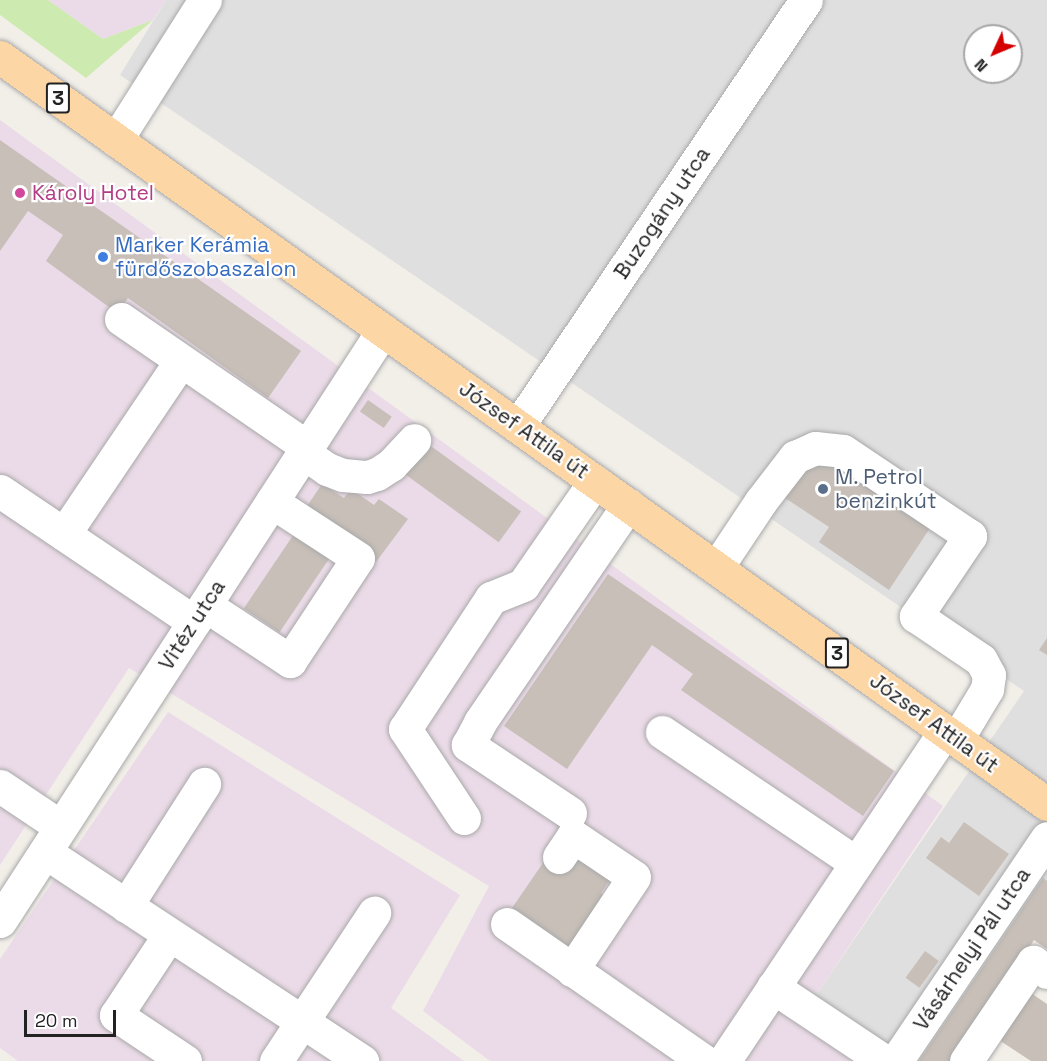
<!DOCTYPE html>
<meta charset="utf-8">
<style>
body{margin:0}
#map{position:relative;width:1047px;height:1061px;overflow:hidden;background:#f2efe9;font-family:"Space Grotesk",sans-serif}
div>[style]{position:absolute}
.residential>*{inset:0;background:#e0dfdf}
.industrial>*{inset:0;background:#ebdbe8}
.grass>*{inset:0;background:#cdebb0}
.building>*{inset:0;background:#c7bfb8;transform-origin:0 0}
.roads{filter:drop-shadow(0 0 2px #a9a9a9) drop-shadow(0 0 2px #a9a9a9)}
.minor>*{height:33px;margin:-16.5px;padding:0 16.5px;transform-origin:16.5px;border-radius:16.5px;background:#fff}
.major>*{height:33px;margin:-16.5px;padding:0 16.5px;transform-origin:16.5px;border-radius:16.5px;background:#fcd6a4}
.dots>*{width:16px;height:16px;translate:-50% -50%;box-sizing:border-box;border:3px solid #fff;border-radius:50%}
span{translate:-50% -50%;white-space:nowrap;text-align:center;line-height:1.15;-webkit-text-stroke:4.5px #fff;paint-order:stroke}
.shield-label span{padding:2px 4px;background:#fff;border:2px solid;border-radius:4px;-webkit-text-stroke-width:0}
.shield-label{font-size:20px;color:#222;font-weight:700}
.hotel-label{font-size:21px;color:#b23c85}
.left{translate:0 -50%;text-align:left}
.street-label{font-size:21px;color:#222}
.shop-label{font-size:21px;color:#366cbe}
.service-label{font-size:21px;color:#4e5e75}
.north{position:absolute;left:963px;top:24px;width:60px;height:60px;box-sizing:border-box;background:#fff;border:2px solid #a7a7a7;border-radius:50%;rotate:226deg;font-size:16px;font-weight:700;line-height:24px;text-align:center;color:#222}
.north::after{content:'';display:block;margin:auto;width:21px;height:27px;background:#d40000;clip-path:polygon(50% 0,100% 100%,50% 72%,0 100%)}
.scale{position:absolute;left:24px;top:1010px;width:92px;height:27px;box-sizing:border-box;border:3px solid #222;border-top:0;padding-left:8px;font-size:18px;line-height:21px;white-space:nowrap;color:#222;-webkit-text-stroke:4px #fff;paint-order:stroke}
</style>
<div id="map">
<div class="residential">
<div style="clip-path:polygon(evenodd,166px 0,1047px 0,1047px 884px,923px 1061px,872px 1061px,812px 1001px,1024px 691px,120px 75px,166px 0,975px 36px,1011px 36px,1011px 72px,975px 72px,975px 36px)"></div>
</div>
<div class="industrial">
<div style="clip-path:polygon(48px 0,166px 0,153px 20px,103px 39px)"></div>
<div style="clip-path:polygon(0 120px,943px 806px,812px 1001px,872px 1061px,490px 1061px,423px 1011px,489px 886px,129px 668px,0 865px)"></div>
<div style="clip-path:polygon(168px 712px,460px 895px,391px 1008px,464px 1061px,18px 1061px,0 1048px,0 959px)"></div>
</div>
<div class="grass">
<div style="clip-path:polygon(0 0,48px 0,103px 39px,153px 20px,86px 78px,0 15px)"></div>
</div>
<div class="building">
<div style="clip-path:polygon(0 140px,301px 351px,268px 398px,128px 298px,117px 313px,46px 261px,63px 235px,28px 211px,0 251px)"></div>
<div style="left:368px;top:400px;width:29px;height:14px;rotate:35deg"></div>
<div style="left:424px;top:441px;width:120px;height:38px;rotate:36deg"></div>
<div style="clip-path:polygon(816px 451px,930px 528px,889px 590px,819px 542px,829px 527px,785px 498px)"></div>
<div style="clip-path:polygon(322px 484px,344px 498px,351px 489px,374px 505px,379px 499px,408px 519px,376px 562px,303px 512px)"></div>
<div style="left:298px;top:528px;width:43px;height:97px;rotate:34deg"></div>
<div style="clip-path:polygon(608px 574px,894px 771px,863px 816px,681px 690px,693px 674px,652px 645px,567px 769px,504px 726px)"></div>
<div style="clip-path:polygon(1047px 638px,1047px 655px,1039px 650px)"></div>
<div style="clip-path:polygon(964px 822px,1009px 854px,979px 896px,926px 858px,941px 837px,949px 843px)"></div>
<div style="clip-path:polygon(573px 853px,611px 878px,601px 893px,606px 897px,567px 953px,512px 908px,545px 860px)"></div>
<div style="clip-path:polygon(1043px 878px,1047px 881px,1047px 949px,1034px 940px,952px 1061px,919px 1061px)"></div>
<div style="left:925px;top:951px;width:17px;height:33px;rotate:36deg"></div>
<div style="clip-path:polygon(1025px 989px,1047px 1004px,1047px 1061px,1031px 1061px,993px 1036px)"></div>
</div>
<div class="roads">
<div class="minor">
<div style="left:116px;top:140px;width:166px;rotate:-57.6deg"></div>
<div style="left:121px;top:319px;width:226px;rotate:34.5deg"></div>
<div style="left:518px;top:426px;width:514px;rotate:-55.94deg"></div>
<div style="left:304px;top:453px;width:28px;rotate:35deg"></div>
<div style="left:327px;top:469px;width:17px;rotate:21deg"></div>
<div style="left:343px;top:475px;width:24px;rotate:5deg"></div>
<div style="left:367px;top:477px;width:10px;rotate:-17deg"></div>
<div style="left:377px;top:474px;width:17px;rotate:-33deg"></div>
<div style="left:391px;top:465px;width:34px;rotate:-47deg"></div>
<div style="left:0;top:491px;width:234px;rotate:34deg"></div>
<div style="left:64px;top:534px;width:197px;rotate:-56deg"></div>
<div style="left:717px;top:567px;width:79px;rotate:-56.3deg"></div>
<div style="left:761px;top:501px;width:56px;rotate:-52.3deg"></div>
<div style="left:795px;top:457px;width:22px;rotate:-24deg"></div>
<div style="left:815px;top:448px;width:28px;rotate:6deg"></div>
<div style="left:843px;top:451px;width:153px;rotate:33.8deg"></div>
<div style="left:970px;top:536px;width:97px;rotate:124deg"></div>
<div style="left:916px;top:616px;width:78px;rotate:34.1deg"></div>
<div style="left:981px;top:660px;width:17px;rotate:62deg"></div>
<div style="left:989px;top:675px;width:14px;rotate:98deg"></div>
<div style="left:987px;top:689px;width:58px;rotate:121deg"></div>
<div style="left:205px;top:605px;width:102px;rotate:33.4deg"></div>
<div style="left:290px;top:661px;width:123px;rotate:-56.6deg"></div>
<div style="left:358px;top:558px;width:103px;rotate:-146.9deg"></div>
<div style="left:662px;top:732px;width:234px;rotate:34deg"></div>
<div style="left:0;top:786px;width:73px;rotate:33.9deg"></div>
<div style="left:570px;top:813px;width:123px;rotate:-146.3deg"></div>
<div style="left:468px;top:745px;width:26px;rotate:-62deg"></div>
<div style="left:480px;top:722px;width:263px;rotate:-55.7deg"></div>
<div style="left:464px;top:818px;width:107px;rotate:-123.5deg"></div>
<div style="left:405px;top:729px;width:157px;rotate:-56.7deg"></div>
<div style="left:491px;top:598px;width:35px;rotate:-22deg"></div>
<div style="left:523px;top:585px;width:126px;rotate:-55.3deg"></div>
<div style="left:45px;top:852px;width:380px;rotate:33.4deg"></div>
<div style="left:559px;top:857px;width:25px;rotate:-56deg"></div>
<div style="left:573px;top:836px;width:73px;rotate:33.9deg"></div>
<div style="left:634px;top:877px;width:112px;rotate:123.7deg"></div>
<div style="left:126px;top:906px;width:145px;rotate:-57.4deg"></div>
<div style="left:0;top:921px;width:704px;rotate:-57.05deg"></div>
<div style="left:507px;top:924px;width:240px;rotate:34.8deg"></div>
<div style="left:169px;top:935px;width:96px;rotate:123.5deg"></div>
<div style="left:116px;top:1015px;width:83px;rotate:33.7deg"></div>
<div style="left:773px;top:987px;width:133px;rotate:33.7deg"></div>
<div style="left:276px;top:1061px;width:178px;rotate:-56.5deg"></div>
<div style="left:724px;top:1061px;width:397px;rotate:-56.2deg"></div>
<div style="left:896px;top:1061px;width:269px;rotate:-55.9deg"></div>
<div style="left:966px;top:1061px;width:120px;rotate:-55.9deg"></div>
<div style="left:1033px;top:962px;width:17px;rotate:36deg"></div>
</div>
<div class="major">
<div style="left:0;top:57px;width:1286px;rotate:35.51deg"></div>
</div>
</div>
<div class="dots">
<div style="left:20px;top:193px;background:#d1479c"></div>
<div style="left:103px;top:257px;background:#3f7fe0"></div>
<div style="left:823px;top:489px;background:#5c6f8a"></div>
</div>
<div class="shield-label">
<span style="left:58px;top:98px">3</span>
<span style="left:837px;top:653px">3</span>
</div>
<div class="hotel-label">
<span class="left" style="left:32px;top:193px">Károly Hotel</span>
</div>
<div class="street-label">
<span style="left:662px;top:213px;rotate:-56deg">Buzogány utca</span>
<span style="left:524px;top:430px;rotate:35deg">József Attila út</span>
<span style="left:192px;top:625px;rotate:-57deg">Vitéz utca</span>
<span style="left:934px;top:723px;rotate:36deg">József Attila út</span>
<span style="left:972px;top:949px;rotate:-56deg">Vásárhelyi Pál utca</span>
</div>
<div class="shop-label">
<span class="left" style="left:115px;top:257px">Marker Kerámia<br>fürdőszobaszalon</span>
</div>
<div class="service-label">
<span class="left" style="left:835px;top:489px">M. Petrol<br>benzinkút</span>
</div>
<div class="north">N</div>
<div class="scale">20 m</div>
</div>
